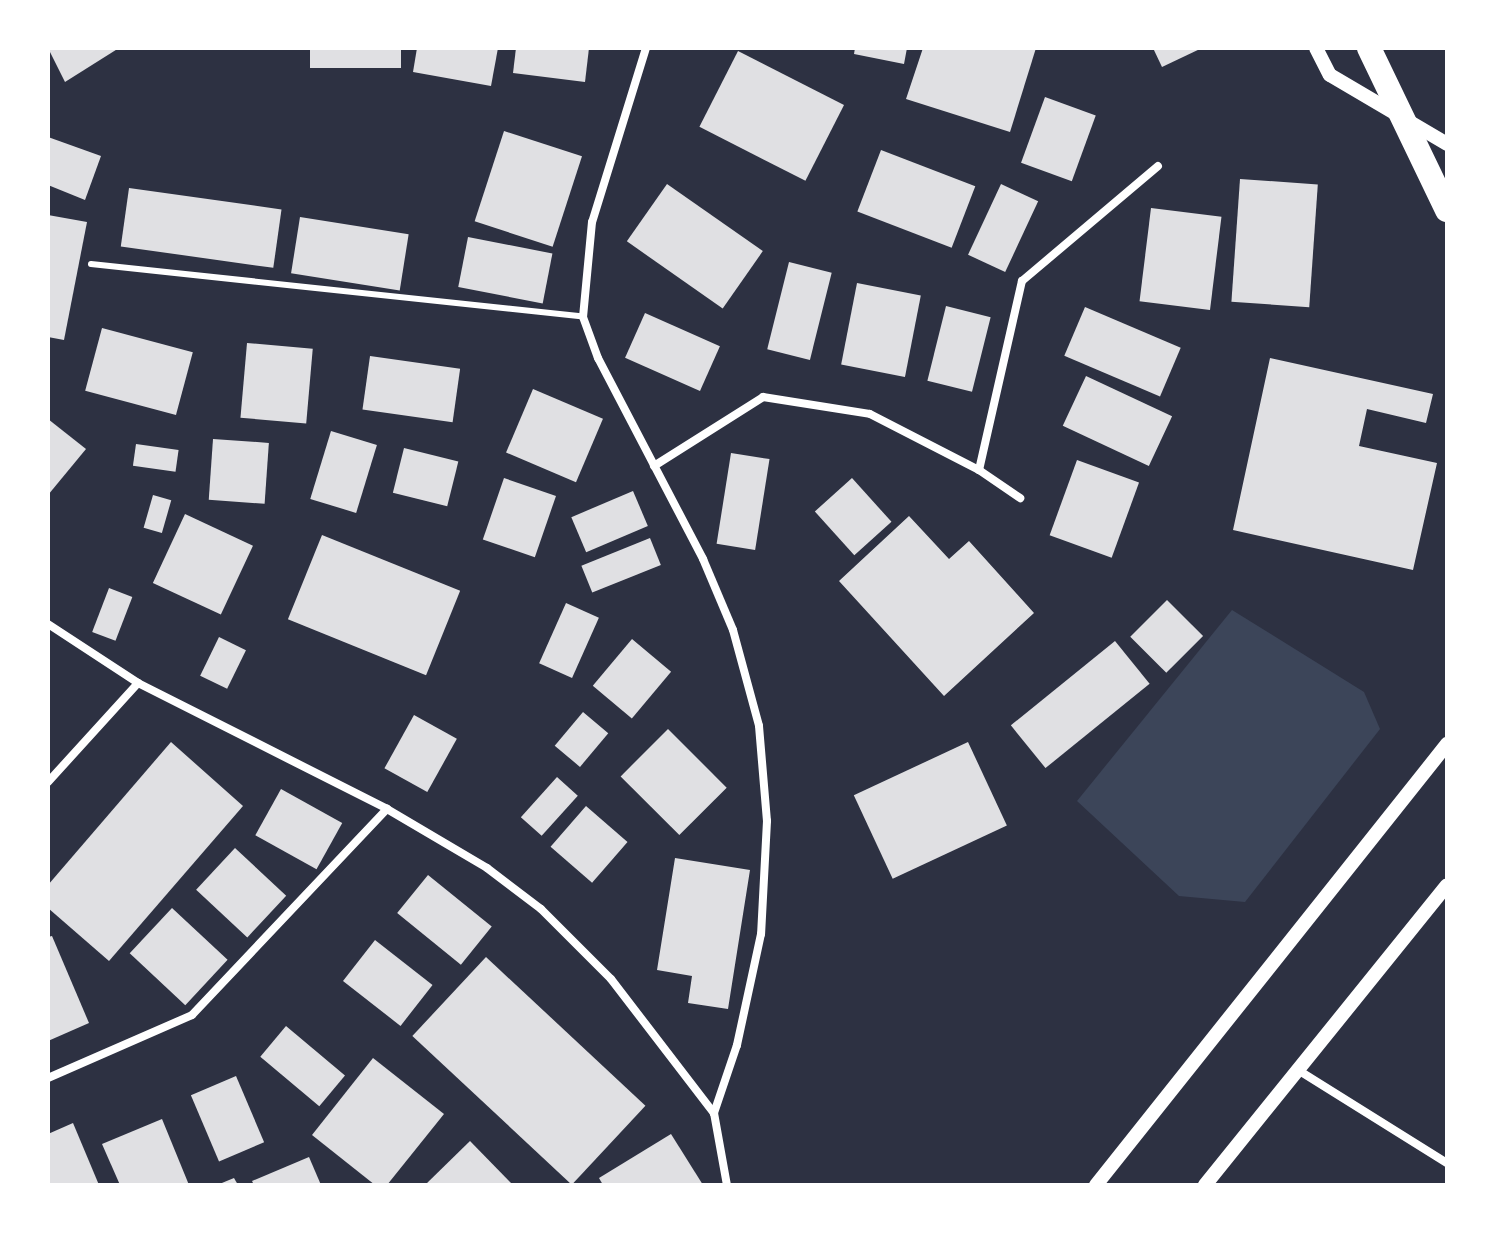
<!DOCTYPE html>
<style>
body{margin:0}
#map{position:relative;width:1495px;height:1233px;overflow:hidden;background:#2d3142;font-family:"IBM Plex Sans",sans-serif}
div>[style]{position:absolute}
.green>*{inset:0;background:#3c4559}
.building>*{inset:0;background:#e0e0e3;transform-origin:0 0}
.service>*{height:6px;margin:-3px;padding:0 3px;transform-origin:3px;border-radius:3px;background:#fff}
.minor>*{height:8px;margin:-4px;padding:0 4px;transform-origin:4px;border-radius:4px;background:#fff}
.tertiary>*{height:14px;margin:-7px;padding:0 7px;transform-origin:7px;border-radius:7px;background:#fff}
.motorway>*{height:24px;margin:-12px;padding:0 12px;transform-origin:12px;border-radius:12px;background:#fff}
span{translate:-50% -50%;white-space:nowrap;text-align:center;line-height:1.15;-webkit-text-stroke:8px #fff;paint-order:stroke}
.frame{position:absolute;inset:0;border:50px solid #fff;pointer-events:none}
</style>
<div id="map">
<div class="green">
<div style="clip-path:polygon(1232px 610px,1364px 692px,1380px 729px,1245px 902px,1179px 896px,1077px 801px)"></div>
</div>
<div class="building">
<div style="clip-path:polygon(48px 48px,119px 48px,65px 82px)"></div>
<div style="left:310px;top:48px;width:91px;height:20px"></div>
<div style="clip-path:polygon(417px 48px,498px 48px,491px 86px,413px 72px)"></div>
<div style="clip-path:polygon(516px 48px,589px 48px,585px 82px,513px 73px)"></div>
<div style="clip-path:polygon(855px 48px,907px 48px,904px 64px,854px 54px)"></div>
<div style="clip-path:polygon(923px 48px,1036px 48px,1010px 132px,906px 99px)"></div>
<div style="clip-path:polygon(1153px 48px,1202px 48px,1162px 67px)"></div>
<div style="left:738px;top:51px;width:119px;height:85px;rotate:27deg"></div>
<div style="left:1045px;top:97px;width:54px;height:70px;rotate:20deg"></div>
<div style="left:504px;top:131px;width:82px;height:95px;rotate:18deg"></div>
<div style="clip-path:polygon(48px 137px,101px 156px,85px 200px,48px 185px)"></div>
<div style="left:881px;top:150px;width:101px;height:66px;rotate:21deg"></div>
<div style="left:1240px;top:179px;width:78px;height:123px;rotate:4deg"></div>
<div style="left:667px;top:184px;width:117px;height:70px;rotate:35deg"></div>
<div style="left:1001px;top:184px;width:41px;height:78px;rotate:25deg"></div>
<div style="left:129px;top:188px;width:154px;height:59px;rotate:8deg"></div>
<div style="left:1151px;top:208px;width:71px;height:94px;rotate:7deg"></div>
<div style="clip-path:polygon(48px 215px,87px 222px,64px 340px,48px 337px)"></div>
<div style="left:300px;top:217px;width:110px;height:57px;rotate:9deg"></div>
<div style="left:468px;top:237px;width:86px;height:51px;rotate:11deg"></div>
<div style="left:789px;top:262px;width:44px;height:90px;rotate:14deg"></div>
<div style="left:857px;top:283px;width:65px;height:83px;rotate:11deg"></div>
<div style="left:946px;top:306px;width:46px;height:77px;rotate:14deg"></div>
<div style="left:1085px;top:307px;width:104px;height:53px;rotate:23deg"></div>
<div style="left:645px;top:313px;width:82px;height:49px;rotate:24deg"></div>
<div style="left:102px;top:328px;width:94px;height:65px;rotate:15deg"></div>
<div style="left:247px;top:343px;width:66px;height:75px;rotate:5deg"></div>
<div style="left:370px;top:356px;width:91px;height:54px;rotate:8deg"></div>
<div style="clip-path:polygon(1270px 358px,1433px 394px,1426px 423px,1367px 409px,1359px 446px,1437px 463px,1413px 570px,1233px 530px)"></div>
<div style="left:1086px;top:376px;width:95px;height:55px;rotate:25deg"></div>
<div style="left:533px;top:389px;width:76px;height:69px;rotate:23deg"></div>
<div style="clip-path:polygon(48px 419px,86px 449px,48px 495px)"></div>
<div style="left:331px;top:431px;width:48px;height:71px;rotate:17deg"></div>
<div style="left:213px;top:439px;width:56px;height:61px;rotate:4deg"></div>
<div style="left:136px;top:444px;width:43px;height:22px;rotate:8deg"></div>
<div style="left:404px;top:448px;width:56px;height:46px;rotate:14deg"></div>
<div style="left:731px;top:453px;width:39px;height:92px;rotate:9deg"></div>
<div style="left:1077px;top:460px;width:66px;height:80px;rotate:20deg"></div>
<div style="left:504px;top:478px;width:55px;height:65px;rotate:19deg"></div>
<div style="left:852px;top:478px;width:59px;height:50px;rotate:48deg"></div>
<div style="left:633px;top:491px;width:38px;height:67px;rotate:67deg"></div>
<div style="left:153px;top:495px;width:19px;height:34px;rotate:16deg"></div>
<div style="left:185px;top:514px;width:75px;height:76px;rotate:25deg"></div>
<div style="clip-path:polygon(909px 516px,949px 559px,969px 541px,1034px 613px,944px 696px,839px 581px)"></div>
<div style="left:322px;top:535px;width:149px;height:91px;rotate:22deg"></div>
<div style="left:650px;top:538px;width:29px;height:74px;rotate:68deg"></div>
<div style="left:109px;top:588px;width:25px;height:47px;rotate:21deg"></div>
<div style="left:1167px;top:600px;width:51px;height:52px;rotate:45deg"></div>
<div style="left:566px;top:603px;width:36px;height:66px;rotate:24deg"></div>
<div style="left:219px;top:637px;width:30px;height:43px;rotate:26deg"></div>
<div style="left:632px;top:639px;width:51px;height:61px;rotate:40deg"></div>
<div style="left:1115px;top:641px;width:55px;height:134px;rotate:51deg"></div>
<div style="left:583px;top:712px;width:33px;height:44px;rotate:40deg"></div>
<div style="left:414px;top:715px;width:49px;height:61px;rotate:29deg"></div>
<div style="left:668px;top:729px;width:83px;height:67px;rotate:45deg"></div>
<div style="clip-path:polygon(171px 742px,243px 806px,109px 961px,48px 908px,48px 885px)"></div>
<div style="left:968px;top:742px;width:92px;height:126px;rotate:65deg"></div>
<div style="left:557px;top:777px;width:28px;height:54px;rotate:42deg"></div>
<div style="left:281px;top:789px;width:70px;height:53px;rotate:29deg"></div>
<div style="left:586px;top:806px;width:55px;height:54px;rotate:41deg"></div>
<div style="left:235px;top:848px;width:70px;height:57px;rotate:43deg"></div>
<div style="clip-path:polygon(675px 858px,750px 870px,728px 1009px,688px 1003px,692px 976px,657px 970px)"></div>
<div style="left:428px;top:875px;width:82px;height:49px;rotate:39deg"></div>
<div style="left:172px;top:908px;width:76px;height:62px;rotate:43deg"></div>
<div style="clip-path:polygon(52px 936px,89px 1023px,48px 1041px,48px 937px)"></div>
<div style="left:375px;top:940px;width:73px;height:52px;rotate:38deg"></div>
<div style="left:486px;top:957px;width:218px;height:108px;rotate:43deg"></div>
<div style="left:286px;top:1026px;width:77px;height:40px;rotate:40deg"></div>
<div style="clip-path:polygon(373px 1058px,444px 1114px,387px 1185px,375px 1185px,312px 1135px)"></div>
<div style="left:236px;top:1076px;width:72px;height:49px;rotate:67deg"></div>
<div style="clip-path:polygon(162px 1119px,189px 1185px,120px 1185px,102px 1144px)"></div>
<div style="clip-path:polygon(73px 1123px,99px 1185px,48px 1185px,48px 1134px)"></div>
<div style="clip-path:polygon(671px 1134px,703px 1185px,603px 1185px,599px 1178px)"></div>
<div style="clip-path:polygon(470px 1141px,513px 1185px,425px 1185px)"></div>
<div style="clip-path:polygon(309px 1157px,321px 1185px,254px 1185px,252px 1181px)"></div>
<div style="clip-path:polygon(234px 1178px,238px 1185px,217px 1185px)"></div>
</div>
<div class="service">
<div style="left:91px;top:264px;width:495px;rotate:6.1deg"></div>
</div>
<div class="minor">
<div style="left:646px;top:48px;width:182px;rotate:107.2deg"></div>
<div style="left:592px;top:222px;width:95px;rotate:95.4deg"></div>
<div style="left:583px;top:317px;width:44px;rotate:69.9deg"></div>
<div style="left:598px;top:358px;width:227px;rotate:62.4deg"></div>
<div style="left:703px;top:559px;width:77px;rotate:67.1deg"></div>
<div style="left:733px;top:630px;width:99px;rotate:74.8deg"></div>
<div style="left:759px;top:726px;width:95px;rotate:85.2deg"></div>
<div style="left:767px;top:821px;width:113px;rotate:93deg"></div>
<div style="left:761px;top:934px;width:114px;rotate:102.2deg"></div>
<div style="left:737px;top:1045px;width:72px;rotate:108.7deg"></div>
<div style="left:654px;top:466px;width:129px;rotate:-32.3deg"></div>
<div style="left:763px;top:397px;width:108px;rotate:9deg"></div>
<div style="left:870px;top:414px;width:123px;rotate:27.2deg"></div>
<div style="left:979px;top:470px;width:50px;rotate:34.3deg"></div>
<div style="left:979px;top:470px;width:194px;rotate:-77.2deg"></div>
<div style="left:1022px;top:281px;width:178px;rotate:-40.2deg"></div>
<div style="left:48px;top:624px;width:108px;rotate:33.2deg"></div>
<div style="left:138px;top:683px;width:279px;rotate:26.8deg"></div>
<div style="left:387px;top:809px;width:116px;rotate:30.5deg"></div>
<div style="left:487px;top:868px;width:68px;rotate:37.2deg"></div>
<div style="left:541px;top:909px;width:99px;rotate:45deg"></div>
<div style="left:611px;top:979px;width:169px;rotate:52.5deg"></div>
<div style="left:714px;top:1113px;width:73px;rotate:79.8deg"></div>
<div style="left:48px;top:782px;width:134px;rotate:-47.7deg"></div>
<div style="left:1298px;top:1070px;width:176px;rotate:32deg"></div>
<div style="left:48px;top:1078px;width:157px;rotate:-23.6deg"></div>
<div style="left:192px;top:1015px;width:284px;rotate:-46.6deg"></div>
</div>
<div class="tertiary">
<div style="left:1316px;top:48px;width:30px;rotate:63deg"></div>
<div style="left:1330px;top:75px;width:136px;rotate:30.5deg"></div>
<div style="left:1096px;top:1185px;width:564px;rotate:-51.48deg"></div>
<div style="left:1205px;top:1185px;width:385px;rotate:-51.1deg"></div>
</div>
<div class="motorway">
<div style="left:1369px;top:48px;width:180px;rotate:64.3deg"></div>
</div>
<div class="frame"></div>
</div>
